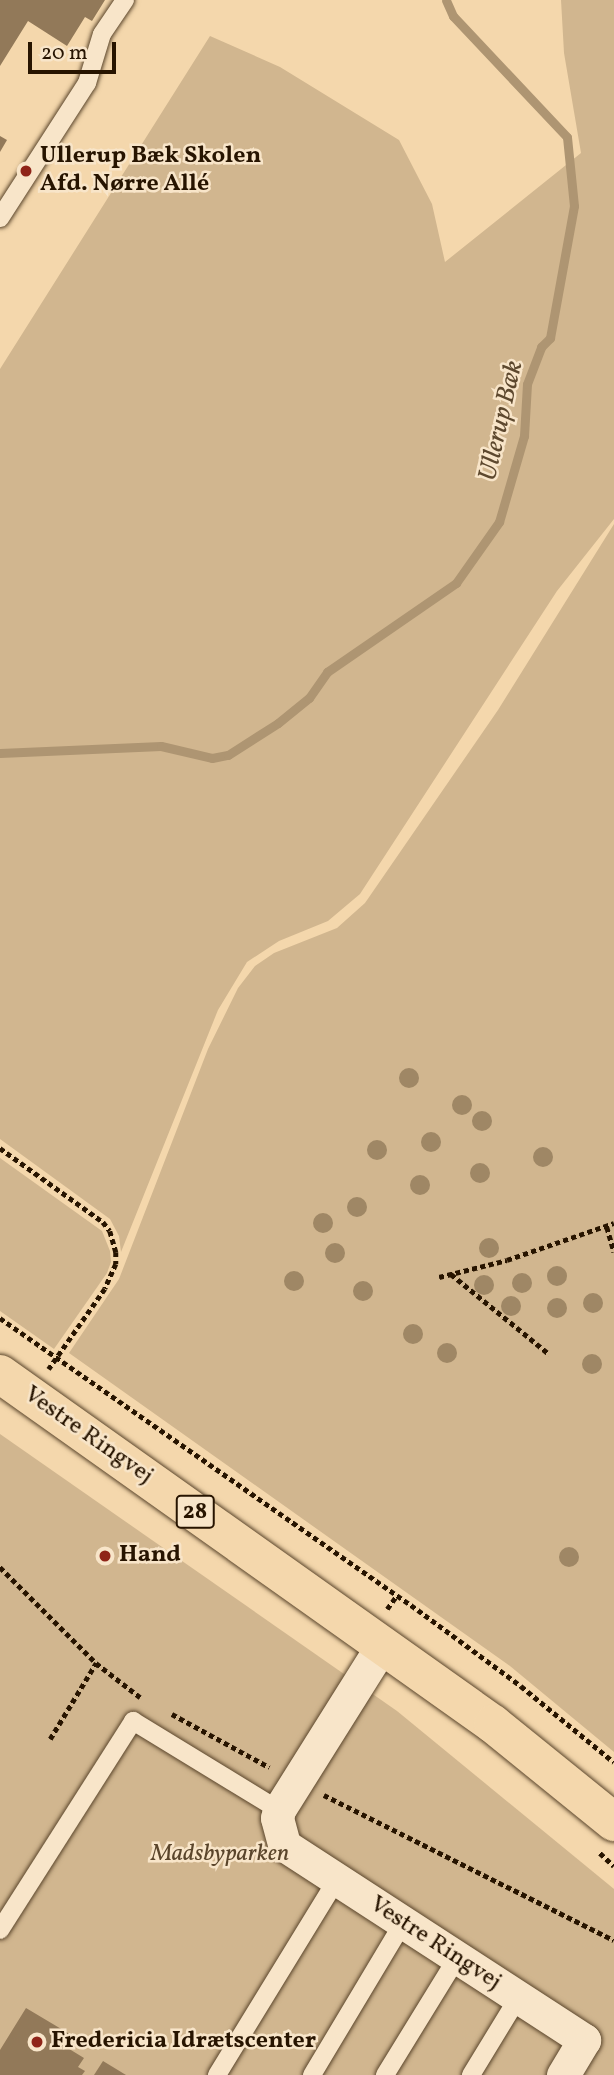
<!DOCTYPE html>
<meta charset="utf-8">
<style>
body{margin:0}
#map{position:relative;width:614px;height:2075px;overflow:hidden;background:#f4d7ac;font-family:Vollkorn,serif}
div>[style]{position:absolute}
.green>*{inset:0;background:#d1b68f}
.stream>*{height:9px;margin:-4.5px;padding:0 4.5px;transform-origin:4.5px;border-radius:4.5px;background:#ae9572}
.building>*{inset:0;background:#927959}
.path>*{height:4.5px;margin-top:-2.25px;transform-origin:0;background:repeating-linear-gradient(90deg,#271400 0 5px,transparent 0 8.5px)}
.roads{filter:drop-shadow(0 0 2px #5a452b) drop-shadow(0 0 2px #5a452b)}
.service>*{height:18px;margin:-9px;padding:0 9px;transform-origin:9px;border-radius:9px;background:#f8e5c9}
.minor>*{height:33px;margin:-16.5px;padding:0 16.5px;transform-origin:16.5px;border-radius:16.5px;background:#f8e5c9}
.primary>*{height:38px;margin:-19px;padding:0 19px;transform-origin:19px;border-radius:19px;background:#f4d7ac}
.trees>*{width:20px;height:20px;margin:-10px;border-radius:50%;background:#9f8765}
.dots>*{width:19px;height:19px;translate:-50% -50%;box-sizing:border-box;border:4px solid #f8e5c9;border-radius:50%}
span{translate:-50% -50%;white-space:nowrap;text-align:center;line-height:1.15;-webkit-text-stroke:5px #f8e5c9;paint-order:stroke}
.shield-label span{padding:2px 5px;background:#f8e5c9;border:2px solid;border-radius:5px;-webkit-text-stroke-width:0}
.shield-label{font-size:23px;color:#271400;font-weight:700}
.poi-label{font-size:24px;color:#271400;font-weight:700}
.left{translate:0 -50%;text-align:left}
.street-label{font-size:24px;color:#271400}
.park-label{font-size:24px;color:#5a452b;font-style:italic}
.water-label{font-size:26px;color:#5d482e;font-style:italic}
.scale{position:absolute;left:28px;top:42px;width:88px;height:32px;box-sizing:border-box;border:4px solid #271400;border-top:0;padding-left:9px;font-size:21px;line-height:24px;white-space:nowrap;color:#271400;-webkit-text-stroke:5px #f8e5c9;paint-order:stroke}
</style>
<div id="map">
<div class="green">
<div style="clip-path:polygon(561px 0,614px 0,614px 519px,557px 591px,360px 894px,328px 921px,279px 941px,247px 962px,218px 1010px,121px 1252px,119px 1236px,110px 1219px,0 1139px,0 369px,210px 36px,280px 67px,399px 140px,432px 204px,445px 262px,581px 153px,564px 53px)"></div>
<div style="clip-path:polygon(614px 524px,614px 1752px,510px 1666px,69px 1353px,119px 1279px,208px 1049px,238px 988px,255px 966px,274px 953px,337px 928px,365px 903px,498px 710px)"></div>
<div style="clip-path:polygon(0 1158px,102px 1231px,110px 1251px,111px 1262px,107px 1273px,54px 1349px,0 1311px)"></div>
<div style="clip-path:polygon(0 1434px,397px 1711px,614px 1889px,614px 2075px,0 2075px)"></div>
</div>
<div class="stream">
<div style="left:0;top:753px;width:161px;rotate:-2.5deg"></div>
<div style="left:161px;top:746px;width:52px;rotate:13.2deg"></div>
<div style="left:212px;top:758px;width:16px;rotate:-11deg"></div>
<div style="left:228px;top:755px;width:59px;rotate:-32.6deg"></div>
<div style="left:278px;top:723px;width:40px;rotate:-39deg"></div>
<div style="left:309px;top:698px;width:32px;rotate:-55deg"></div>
<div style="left:327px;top:672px;width:157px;rotate:-34.6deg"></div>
<div style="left:456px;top:583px;width:75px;rotate:-54.8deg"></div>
<div style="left:499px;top:522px;width:90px;rotate:-73.8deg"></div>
<div style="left:524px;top:436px;width:52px;rotate:-86.7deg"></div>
<div style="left:527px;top:384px;width:40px;rotate:-69deg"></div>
<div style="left:541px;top:347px;width:13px;rotate:-45deg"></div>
<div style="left:550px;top:338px;width:134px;rotate:-79.7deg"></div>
<div style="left:574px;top:206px;width:69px;rotate:-95.8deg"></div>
<div style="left:567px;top:137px;width:166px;rotate:-133.3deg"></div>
<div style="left:453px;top:16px;width:17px;rotate:-114deg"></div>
</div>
<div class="building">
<div style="clip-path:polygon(0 0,105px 0,92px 21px,85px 17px,67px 46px,28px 21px,0 66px)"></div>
<div style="clip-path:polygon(0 136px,7px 140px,0 152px)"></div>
<div style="clip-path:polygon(26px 2008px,73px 2036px,66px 2047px,84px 2058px,78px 2067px,85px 2071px,82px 2075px,0 2075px,0 2050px)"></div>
<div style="clip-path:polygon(103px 2061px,126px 2075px,94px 2075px)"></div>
</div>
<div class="path">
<div style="left:0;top:1148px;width:127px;rotate:35.7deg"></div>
<div style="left:103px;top:1222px;width:11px;rotate:52deg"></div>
<div style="left:110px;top:1231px;width:22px;rotate:74deg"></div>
<div style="left:116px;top:1252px;width:12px;rotate:90deg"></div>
<div style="left:116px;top:1264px;width:27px;rotate:114deg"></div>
<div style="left:105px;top:1289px;width:98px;rotate:125deg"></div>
<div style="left:607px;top:1227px;width:26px;rotate:74deg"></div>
<div style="left:451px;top:1274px;width:127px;rotate:39.2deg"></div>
<div style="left:439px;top:1277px;width:70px;rotate:-14deg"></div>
<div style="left:507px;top:1260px;width:113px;rotate:-19.1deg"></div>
<div style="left:0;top:1318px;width:510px;rotate:34.94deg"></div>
<div style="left:418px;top:1610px;width:128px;rotate:36.4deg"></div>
<div style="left:521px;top:1686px;width:120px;rotate:39.3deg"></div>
<div style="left:0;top:1567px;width:136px;rotate:45deg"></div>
<div style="left:96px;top:1663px;width:56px;rotate:37.7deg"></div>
<div style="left:387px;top:1609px;width:17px;rotate:-54deg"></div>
<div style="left:172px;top:1714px;width:111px;rotate:28.7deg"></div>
<div style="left:50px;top:1739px;width:89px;rotate:-58.8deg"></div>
<div style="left:324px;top:1795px;width:324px;rotate:26.6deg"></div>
<div style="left:600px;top:1853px;width:19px;rotate:43deg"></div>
</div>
<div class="roads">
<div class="service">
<div style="left:0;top:218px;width:161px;rotate:-57.2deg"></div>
<div style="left:87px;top:83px;width:51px;rotate:-73deg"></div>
<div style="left:102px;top:34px;width:41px;rotate:-55.9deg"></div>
<div style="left:0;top:1930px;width:248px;rotate:-57.5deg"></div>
<div style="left:133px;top:1721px;width:171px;rotate:31.4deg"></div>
<div style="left:217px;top:2075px;width:230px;rotate:-58.5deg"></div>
<div style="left:312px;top:2075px;width:177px;rotate:-59.1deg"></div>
<div style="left:385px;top:2075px;width:137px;rotate:-58.4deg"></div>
<div style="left:471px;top:2075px;width:90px;rotate:-58.6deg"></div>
</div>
<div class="minor">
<div style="left:383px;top:1644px;width:196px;rotate:122.1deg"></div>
<div style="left:279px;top:1810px;width:8px;rotate:104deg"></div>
<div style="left:277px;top:1818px;width:28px;rotate:75deg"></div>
<div style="left:284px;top:1845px;width:358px;rotate:33deg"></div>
<div style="left:584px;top:2040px;width:41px;rotate:121deg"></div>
</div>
<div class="primary">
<div style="left:0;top:1374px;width:605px;rotate:35.37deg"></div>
<div style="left:493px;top:1724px;width:156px;rotate:39deg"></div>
</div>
</div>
<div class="trees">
<div style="left:409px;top:1078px"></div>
<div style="left:462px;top:1105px"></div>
<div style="left:482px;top:1121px"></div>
<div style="left:431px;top:1142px"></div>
<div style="left:377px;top:1150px"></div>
<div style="left:543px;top:1157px"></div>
<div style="left:480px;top:1173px"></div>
<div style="left:420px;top:1185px"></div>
<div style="left:357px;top:1207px"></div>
<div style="left:323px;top:1223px"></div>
<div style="left:489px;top:1248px"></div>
<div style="left:335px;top:1253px"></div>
<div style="left:557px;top:1276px"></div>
<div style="left:294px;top:1281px"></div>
<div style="left:522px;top:1283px"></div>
<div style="left:484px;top:1285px"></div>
<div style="left:363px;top:1291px"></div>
<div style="left:593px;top:1303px"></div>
<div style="left:511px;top:1306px"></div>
<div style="left:557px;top:1308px"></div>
<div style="left:413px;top:1334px"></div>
<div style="left:447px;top:1353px"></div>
<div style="left:592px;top:1364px"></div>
<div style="left:569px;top:1557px"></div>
</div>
<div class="dots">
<div style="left:26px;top:171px;background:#8f2418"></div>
<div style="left:105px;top:1556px;background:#8f2418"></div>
<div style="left:37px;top:2042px;background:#8f2418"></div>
</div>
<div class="shield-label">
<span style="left:195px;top:1512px">28</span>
</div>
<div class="poi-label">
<span class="left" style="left:40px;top:171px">Ullerup Bæk Skolen<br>Afd. Nørre Allé</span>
<span class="left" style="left:119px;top:1556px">Hand</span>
<span class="left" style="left:51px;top:2042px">Fredericia Idrætscenter</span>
</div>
<div class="street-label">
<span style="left:88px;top:1436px;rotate:35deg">Vestre Ringvej</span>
<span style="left:435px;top:1944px;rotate:33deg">Vestre Ringvej</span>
</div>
<div class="park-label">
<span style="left:220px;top:1855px">Madsbyparken</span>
</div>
<div class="water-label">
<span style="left:502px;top:421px;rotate:-77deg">Ullerup Bæk</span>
</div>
<div class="scale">20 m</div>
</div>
